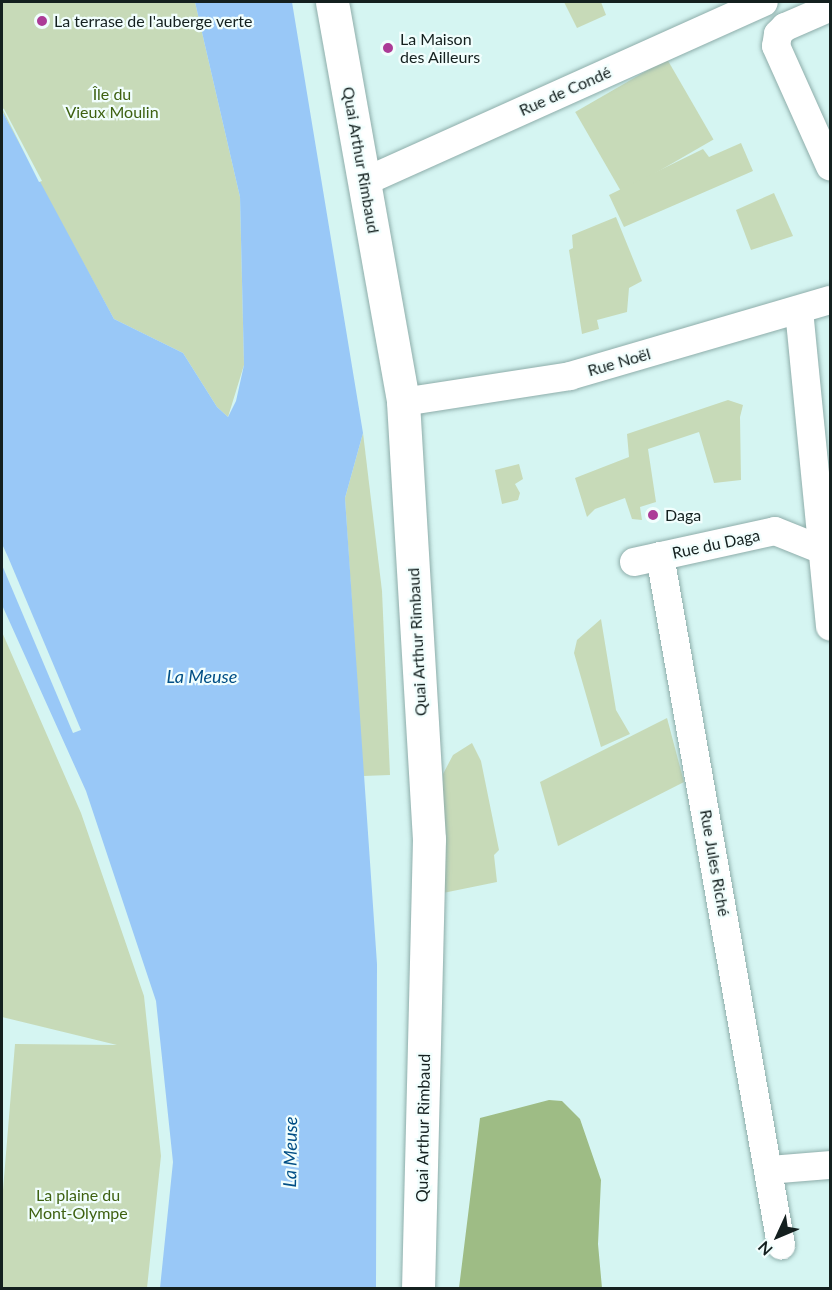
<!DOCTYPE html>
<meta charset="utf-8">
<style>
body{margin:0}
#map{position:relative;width:832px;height:1290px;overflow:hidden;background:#d5f5f2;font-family:Lato,sans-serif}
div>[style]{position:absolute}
.green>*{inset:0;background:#c7dab8;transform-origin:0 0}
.forest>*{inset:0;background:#9ebc85}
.water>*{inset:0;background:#99c8f7}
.pier>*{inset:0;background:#d5f5f2}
.roads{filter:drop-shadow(0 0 2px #8eadaa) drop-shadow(0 0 2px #8eadaa)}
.street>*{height:28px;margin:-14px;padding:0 14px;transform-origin:14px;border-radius:14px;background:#fff}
.secondary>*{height:33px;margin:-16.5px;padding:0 16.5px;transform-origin:16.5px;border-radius:16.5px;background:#fff}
.dots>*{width:16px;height:16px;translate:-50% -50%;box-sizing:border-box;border:3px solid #f1fefd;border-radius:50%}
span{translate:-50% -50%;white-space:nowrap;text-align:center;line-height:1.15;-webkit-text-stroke:4.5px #f1fefd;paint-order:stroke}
.poi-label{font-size:16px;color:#14201f}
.left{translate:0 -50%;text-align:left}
.street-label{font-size:16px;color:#14201f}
.park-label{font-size:16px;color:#3e6111}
.water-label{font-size:18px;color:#004e85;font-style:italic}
.frame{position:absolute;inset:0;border:3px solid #14201f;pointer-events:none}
.north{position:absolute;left:748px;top:1206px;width:60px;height:60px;-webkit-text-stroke:4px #f1fefd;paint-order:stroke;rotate:226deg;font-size:16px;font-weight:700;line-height:24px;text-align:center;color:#14201f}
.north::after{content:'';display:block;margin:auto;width:21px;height:27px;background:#14201f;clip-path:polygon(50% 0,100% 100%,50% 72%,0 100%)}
</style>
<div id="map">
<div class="green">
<div style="clip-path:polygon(2px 2px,195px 2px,240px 197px,244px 365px,228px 417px,217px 407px,183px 353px,114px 319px,39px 182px,2px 111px)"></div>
<div style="clip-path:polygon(564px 2px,601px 2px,606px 15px,577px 28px)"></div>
<div style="left:667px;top:59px;width:93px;height:106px;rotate:60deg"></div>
<div style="clip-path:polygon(741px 143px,753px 171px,624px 227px,609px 195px,703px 149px,709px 157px)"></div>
<div style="clip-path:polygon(774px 193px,793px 236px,751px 250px,736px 210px)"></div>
<div style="clip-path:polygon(616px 217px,642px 281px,629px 288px,627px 312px,597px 320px,599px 329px,582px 334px,569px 250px,573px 248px,572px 235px)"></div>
<div style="clip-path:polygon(728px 400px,743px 405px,740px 417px,741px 480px,714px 483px,699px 432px,648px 449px,656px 502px,640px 507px,642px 520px,632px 519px,625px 498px,595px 509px,587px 517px,575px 478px,629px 457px,627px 434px)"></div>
<div style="clip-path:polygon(363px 433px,382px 591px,390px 775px,363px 776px,345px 498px)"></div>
<div style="clip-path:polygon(519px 464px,523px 479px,515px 484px,520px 493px,518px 500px,502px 504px,495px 470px)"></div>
<div style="clip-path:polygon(601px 619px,616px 710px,630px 734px,601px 747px,574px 653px,577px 640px)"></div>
<div style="clip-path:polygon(2px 632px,81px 813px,144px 996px,161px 1156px,147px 1288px,2px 1288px,2px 1202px,15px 1044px,117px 1045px,2px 1017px)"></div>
<div style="clip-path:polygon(667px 718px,684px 782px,558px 846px,540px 782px)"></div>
<div style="clip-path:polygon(472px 743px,481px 761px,499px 850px,494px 855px,497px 882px,443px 893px,443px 774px,453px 755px)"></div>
</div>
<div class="forest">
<div style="clip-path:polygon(549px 1100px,562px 1101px,580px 1119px,601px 1180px,598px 1244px,602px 1288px,459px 1288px,480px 1118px)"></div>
</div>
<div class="water">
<div style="clip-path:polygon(195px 2px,292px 2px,363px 433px,345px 498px,377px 964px,376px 1288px,160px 1288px,173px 1162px,156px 1001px,86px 791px,2px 605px,2px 111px,114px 319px,183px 353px,217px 407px,228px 417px,236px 401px,244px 365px,240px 197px)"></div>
</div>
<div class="pier">
<div style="clip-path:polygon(2px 108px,4px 109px,42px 181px,39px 182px)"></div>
<div style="clip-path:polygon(2px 544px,8px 557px,81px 730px,73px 733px,2px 565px)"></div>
</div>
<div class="roads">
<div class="street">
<div style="left:829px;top:8px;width:48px;rotate:156.6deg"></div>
<div style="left:785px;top:27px;width:10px;rotate:135deg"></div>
<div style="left:778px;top:34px;width:12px;rotate:99deg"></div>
<div style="left:776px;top:46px;width:132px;rotate:65.8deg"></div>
<div style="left:366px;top:181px;width:436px;rotate:-24.2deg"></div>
<div style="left:799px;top:310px;width:318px;rotate:84.4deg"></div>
<div style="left:403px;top:402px;width:169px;rotate:-8.8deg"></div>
<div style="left:570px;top:376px;width:271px;rotate:-16.3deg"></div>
<div style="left:660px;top:556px;width:700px;rotate:80.04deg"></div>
<div style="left:634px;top:562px;width:144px;rotate:-12.4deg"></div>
<div style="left:775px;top:531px;width:51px;rotate:22deg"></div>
<div style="left:822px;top:550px;width:9px;rotate:-27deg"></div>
<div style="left:769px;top:1170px;width:61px;rotate:-4.7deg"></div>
</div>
<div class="secondary">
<div style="left:332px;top:2px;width:406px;rotate:79.9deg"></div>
<div style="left:403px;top:402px;width:438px;rotate:86.6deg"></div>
<div style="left:429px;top:839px;width:449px;rotate:91.4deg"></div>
</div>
</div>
<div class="dots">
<div style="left:42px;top:21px;background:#ac3b97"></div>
<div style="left:388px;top:48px;background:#ac3b97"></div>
<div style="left:653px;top:515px;background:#ac3b97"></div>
</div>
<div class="poi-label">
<span class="left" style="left:54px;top:21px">La terrase de l'auberge verte</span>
<span class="left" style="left:400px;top:48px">La Maison<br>des Ailleurs</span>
<span class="left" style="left:665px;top:515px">Daga</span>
</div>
<div class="street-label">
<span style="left:565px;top:91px;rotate:-24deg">Rue de Condé</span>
<span style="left:361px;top:160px;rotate:80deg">Quai Arthur Rimbaud</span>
<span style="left:619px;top:362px;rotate:-16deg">Rue Noël</span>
<span style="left:716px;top:544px;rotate:-12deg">Rue du Daga</span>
<span style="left:417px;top:642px;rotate:-93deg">Quai Arthur Rimbaud</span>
<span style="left:715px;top:863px;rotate:80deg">Rue Jules Riché</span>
<span style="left:423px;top:1128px;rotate:-89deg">Quai Arthur Rimbaud</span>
</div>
<div class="park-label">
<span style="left:112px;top:103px">Île du<br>Vieux Moulin</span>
<span style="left:78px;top:1204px">La plaine du<br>Mont-Olympe</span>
</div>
<div class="water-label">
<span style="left:202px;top:676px">La Meuse</span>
<span style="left:290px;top:1152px;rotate:-89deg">La Meuse</span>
</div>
<div class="frame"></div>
<div class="north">N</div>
</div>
